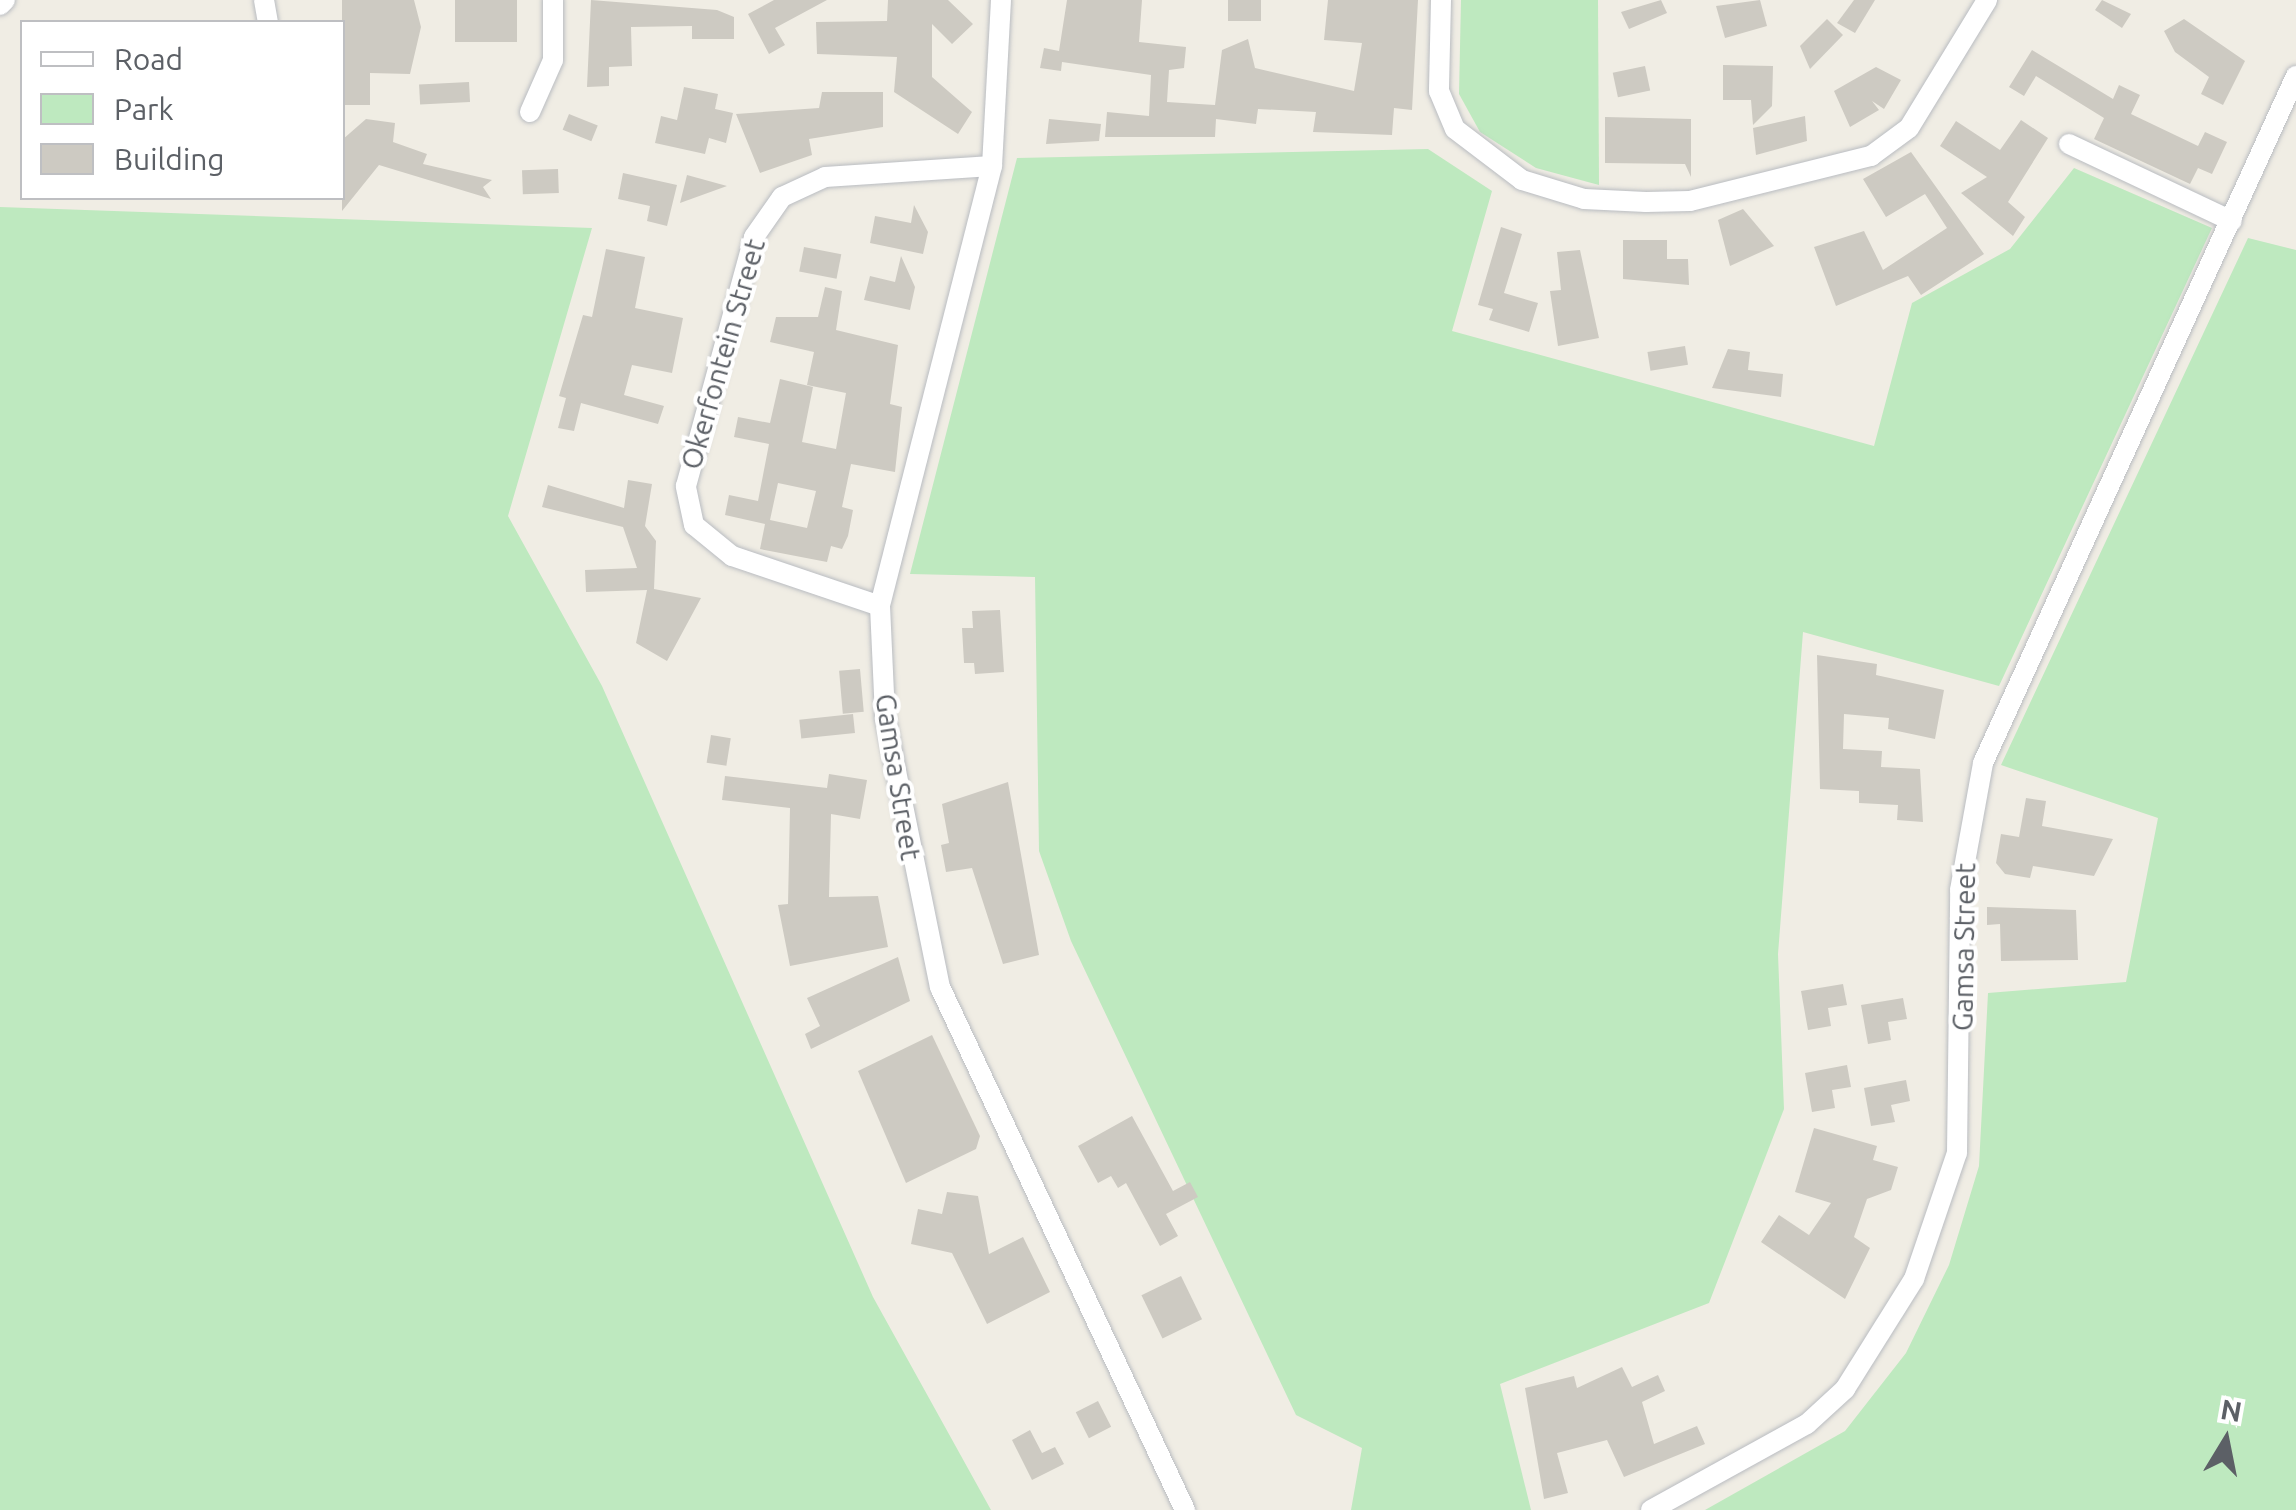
<!DOCTYPE html>
<style>
body{margin:0}
#map{position:relative;width:2296px;height:1510px;overflow:hidden;background:#f0ede4;font-family:Ubuntu,sans-serif}
div>[style]{position:absolute}
.green>*{inset:0;background:#bee9bf}
.building>*{inset:0;background:#cdcac2;transform-origin:0 0}
.roads{filter:drop-shadow(0 0 2px #b9bcc1) drop-shadow(0 0 2px #b9bcc1)}
.minor>*{height:20px;margin:-10px;padding:0 10px;transform-origin:10px;border-radius:10px;background:#fff}
span{translate:-50% -50%;white-space:nowrap;text-align:center;line-height:1.15;-webkit-text-stroke:8px #fff;paint-order:stroke}
.street-label{font-size:28px;color:#5c6066}
.legend{position:absolute;left:20px;top:20px;width:325px;height:180px;box-sizing:border-box;background:#fff;border:2px solid #bebfc2;margin:0;padding:12px 18px;list-style:none;font-size:30px;color:#5c6066}
.legend li{display:flex;align-items:center;gap:20px;height:50px}
.legend b{width:50px;border:2px solid #bebfc2}
.north{position:absolute;left:2176px;top:1390px;width:100px;height:100px;-webkit-text-stroke:8px #fff;paint-order:stroke;rotate:10deg;font-size:28px;font-weight:700;line-height:40px;text-align:center;color:#5c6066}
.north::after{content:'';display:block;margin:auto;width:35px;height:45px;background:#5c6066;clip-path:polygon(50% 0,100% 100%,50% 72%,0 100%)}
</style>
<div id="map">
<div class="green">
<div style="clip-path:polygon(1461px 0,1598px 0,1599px 185px,1536px 168px,1480px 132px,1459px 94px)"></div>
<div style="clip-path:polygon(1428px 149px,1492px 191px,1452px 331px,1874px 446px,1912px 303px,2010px 249px,2074px 168px,2212px 228px,1999px 686px,1803px 632px,1778px 954px,1784px 1109px,1709px 1303px,1500px 1384px,1531px 1510px,1351px 1510px,1362px 1448px,1296px 1415px,1071px 941px,1039px 851px,1035px 577px,910px 574px,1017px 158px)"></div>
<div style="clip-path:polygon(0 207px,592px 228px,508px 516px,602px 686px,873px 1297px,991px 1510px,0 1510px)"></div>
<div style="clip-path:polygon(2248px 238px,2296px 250px,2296px 1510px,1705px 1510px,1845px 1431px,1906px 1353px,1949px 1265px,1979px 1166px,1988px 993px,2126px 982px,2158px 818px,2001px 765px)"></div>
</div>
<div class="building">
<div style="clip-path:polygon(342px 0,414px 0,421px 27px,410px 74px,370px 73px,370px 105px,342px 105px)"></div>
<div style="left:455px;top:0;width:62px;height:42px"></div>
<div style="clip-path:polygon(591px 0,717px 10px,734px 17px,734px 39px,692px 39px,692px 26px,631px 27px,632px 66px,609px 67px,609px 86px,587px 87px)"></div>
<div style="clip-path:polygon(774px 0,827px 0,775px 28px,785px 45px,769px 54px,748px 14px)"></div>
<div style="clip-path:polygon(888px 0,948px 0,973px 24px,952px 44px,932px 24px,932px 77px,972px 112px,958px 134px,894px 92px,897px 57px,817px 54px,816px 22px,887px 21px)"></div>
<div style="clip-path:polygon(1067px 0,1142px 0,1139px 42px,1186px 47px,1184px 68px,1169px 70px,1167px 102px,1215px 105px,1222px 50px,1248px 39px,1255px 68px,1354px 91px,1362px 43px,1324px 40px,1328px 0,1418px 0,1412px 110px,1394px 108px,1392px 135px,1313px 132px,1316px 112px,1258px 109px,1256px 124px,1216px 119px,1215px 137px,1105px 137px,1107px 112px,1149px 116px,1151px 75px,1062px 62px,1061px 71px,1040px 68px,1044px 48px,1059px 51px)"></div>
<div style="left:1228px;top:0;width:33px;height:21px"></div>
<div style="clip-path:polygon(1661px 0,1667px 13px,1629px 29px,1621px 12px)"></div>
<div style="clip-path:polygon(1760px 0,1767px 26px,1725px 38px,1716px 6px)"></div>
<div style="clip-path:polygon(1854px 0,1875px 0,1855px 33px,1837px 23px)"></div>
<div style="clip-path:polygon(2102px 0,2131px 14px,2122px 28px,2095px 10px)"></div>
<div style="clip-path:polygon(1827px 19px,1843px 35px,1810px 69px,1800px 46px)"></div>
<div style="clip-path:polygon(2184px 19px,2245px 61px,2223px 105px,2201px 94px,2209px 77px,2175px 52px,2164px 31px)"></div>
<div style="clip-path:polygon(2032px 50px,2113px 99px,2119px 85px,2140px 95px,2131px 114px,2198px 146px,2205px 132px,2227px 142px,2212px 174px,2198px 168px,2190px 184px,2094px 139px,2104px 118px,2036px 76px,2024px 96px,2009px 87px)"></div>
<div style="clip-path:polygon(1723px 65px,1773px 66px,1772px 106px,1753px 125px,1751px 100px,1723px 100px)"></div>
<div style="left:1645px;top:66px;width:25px;height:33px;rotate:78deg"></div>
<div style="clip-path:polygon(1876px 67px,1901px 80px,1884px 109px,1872px 101px,1879px 110px,1850px 127px,1834px 91px)"></div>
<div style="left:469px;top:82px;width:20px;height:50px;rotate:87deg"></div>
<div style="clip-path:polygon(684px 87px,718px 94px,715px 109px,733px 113px,726px 143px,709px 138px,705px 154px,655px 143px,661px 116px,677px 120px)"></div>
<div style="clip-path:polygon(822px 92px,883px 92px,883px 127px,809px 139px,812px 155px,760px 173px,736px 114px,819px 108px)"></div>
<div style="left:569px;top:114px;width:31px;height:17px;rotate:22deg"></div>
<div style="clip-path:polygon(1805px 116px,1807px 141px,1756px 155px,1753px 128px)"></div>
<div style="clip-path:polygon(1605px 117px,1691px 119px,1691px 177px,1685px 164px,1605px 163px)"></div>
<div style="clip-path:polygon(366px 119px,395px 123px,393px 142px,427px 154px,423px 164px,492px 180px,483px 187px,491px 199px,379px 165px,342px 211px,342px 140px)"></div>
<div style="clip-path:polygon(1049px 119px,1101px 124px,1099px 141px,1046px 144px)"></div>
<div style="clip-path:polygon(2021px 120px,2048px 138px,2008px 202px,2025px 217px,2013px 236px,1961px 193px,1987px 177px,1940px 146px,1956px 121px,2000px 150px)"></div>
<div style="clip-path:polygon(1911px 152px,1984px 254px,1921px 295px,1908px 276px,1836px 306px,1814px 247px,1864px 231px,1883px 270px,1947px 228px,1925px 194px,1886px 217px,1863px 179px)"></div>
<div style="left:558px;top:169px;width:24px;height:36px;rotate:88deg"></div>
<div style="clip-path:polygon(623px 173px,677px 185px,667px 226px,647px 221px,650px 206px,618px 199px)"></div>
<div style="clip-path:polygon(687px 175px,727px 186px,680px 203px)"></div>
<div style="clip-path:polygon(914px 205px,928px 232px,923px 254px,870px 243px,875px 216px,911px 223px)"></div>
<div style="clip-path:polygon(1743px 209px,1774px 246px,1730px 266px,1718px 220px)"></div>
<div style="clip-path:polygon(1501px 227px,1522px 234px,1504px 293px,1538px 303px,1529px 332px,1489px 320px,1493px 309px,1478px 305px)"></div>
<div style="clip-path:polygon(1623px 240px,1667px 240px,1667px 259px,1688px 259px,1689px 285px,1623px 279px)"></div>
<div style="left:804px;top:247px;width:38px;height:25px;rotate:11deg"></div>
<div style="clip-path:polygon(606px 249px,645px 257px,635px 308px,683px 318px,672px 373px,632px 365px,624px 395px,664px 406px,658px 424px,581px 403px,574px 431px,558px 428px,566px 398px,559px 396px,583px 315px,592px 317px)"></div>
<div style="clip-path:polygon(1580px 250px,1599px 338px,1558px 346px,1550px 291px,1561px 290px,1557px 252px)"></div>
<div style="clip-path:polygon(901px 256px,915px 287px,910px 310px,864px 300px,870px 276px,895px 282px)"></div>
<div style="clip-path:polygon(evenodd,825px 287px,842px 291px,836px 330px,898px 345px,890px 404px,902px 407px,895px 472px,851px 464px,842px 507px,853px 510px,848px 536px,842px 549px,831px 546px,827px 562px,760px 549px,765px 524px,725px 515px,729px 495px,758px 501px,769px 444px,734px 437px,738px 417px,770px 423px,780px 379px,813px 387px,802px 442px,836px 449px,846px 393px,807px 385px,814px 352px,770px 342px,776px 317px,818px 317px,825px 287px,778px 483px,816px 491px,807px 528px,770px 520px,778px 483px)"></div>
<div style="left:1685px;top:346px;width:19px;height:38px;rotate:81deg"></div>
<div style="clip-path:polygon(1728px 349px,1750px 352px,1748px 370px,1783px 374px,1781px 397px,1712px 388px)"></div>
<div style="clip-path:polygon(628px 480px,652px 484px,645px 526px,656px 541px,654px 589px,701px 598px,667px 661px,636px 643px,647px 590px,586px 592px,585px 570px,637px 568px,623px 527px,542px 507px,548px 485px,624px 508px)"></div>
<div style="clip-path:polygon(1000px 610px,1004px 672px,975px 674px,974px 663px,964px 663px,962px 628px,973px 628px,972px 611px)"></div>
<div style="clip-path:polygon(1817px 655px,1877px 664px,1876px 675px,1944px 690px,1935px 739px,1888px 729px,1889px 718px,1844px 714px,1843px 749px,1882px 751px,1881px 767px,1920px 769px,1923px 822px,1897px 820px,1898px 805px,1859px 803px,1859px 791px,1820px 789px)"></div>
<div style="left:860px;top:669px;width:43px;height:21px;rotate:85deg"></div>
<div style="left:853px;top:714px;width:19px;height:54px;rotate:84deg"></div>
<div style="left:711px;top:735px;width:20px;height:28px;rotate:9deg"></div>
<div style="clip-path:polygon(829px 774px,867px 780px,860px 819px,831px 814px,829px 897px,878px 896px,888px 947px,790px 966px,778px 905px,788px 904px,790px 808px,722px 800px,725px 776px,827px 788px)"></div>
<div style="clip-path:polygon(1008px 782px,1039px 955px,1003px 964px,972px 868px,946px 872px,941px 845px,949px 843px,942px 804px)"></div>
<div style="clip-path:polygon(2026px 798px,2046px 801px,2042px 826px,2113px 839px,2094px 876px,2033px 866px,2030px 878px,2005px 874px,1996px 863px,2001px 834px,2019px 837px)"></div>
<div style="clip-path:polygon(1987px 907px,2076px 910px,2078px 960px,2001px 961px,2000px 924px,1987px 925px)"></div>
<div style="clip-path:polygon(898px 957px,910px 1001px,811px 1049px,805px 1034px,820px 1026px,807px 998px)"></div>
<div style="clip-path:polygon(1843px 984px,1847px 1005px,1828px 1008px,1831px 1026px,1808px 1030px,1801px 991px)"></div>
<div style="clip-path:polygon(1903px 998px,1907px 1019px,1888px 1022px,1891px 1040px,1868px 1044px,1861px 1005px)"></div>
<div style="clip-path:polygon(932px 1035px,980px 1136px,976px 1149px,906px 1183px,858px 1071px)"></div>
<div style="clip-path:polygon(1847px 1065px,1851px 1087px,1832px 1090px,1835px 1108px,1812px 1112px,1805px 1073px)"></div>
<div style="clip-path:polygon(1906px 1080px,1910px 1101px,1891px 1105px,1895px 1122px,1871px 1126px,1864px 1088px)"></div>
<div style="clip-path:polygon(1132px 1116px,1173px 1191px,1190px 1182px,1198px 1197px,1166px 1214px,1178px 1236px,1160px 1246px,1126px 1183px,1118px 1188px,1111px 1176px,1098px 1183px,1078px 1146px)"></div>
<div style="clip-path:polygon(1814px 1128px,1877px 1146px,1873px 1160px,1898px 1167px,1891px 1190px,1867px 1199px,1854px 1237px,1870px 1248px,1845px 1299px,1761px 1242px,1779px 1215px,1809px 1235px,1831px 1203px,1795px 1192px)"></div>
<div style="clip-path:polygon(947px 1192px,978px 1196px,989px 1254px,1023px 1237px,1050px 1292px,987px 1324px,952px 1253px,911px 1244px,918px 1209px,942px 1214px)"></div>
<div style="left:1181px;top:1276px;width:48px;height:44px;rotate:64deg"></div>
<div style="clip-path:polygon(1622px 1367px,1632px 1387px,1658px 1375px,1665px 1391px,1642px 1402px,1654px 1444px,1697px 1426px,1705px 1444px,1624px 1477px,1607px 1440px,1557px 1453px,1568px 1493px,1544px 1499px,1525px 1388px,1574px 1376px,1577px 1388px)"></div>
<div style="left:1098px;top:1401px;width:29px;height:25px;rotate:63deg"></div>
<div style="clip-path:polygon(1030px 1430px,1042px 1453px,1055px 1447px,1064px 1464px,1032px 1480px,1012px 1440px)"></div>
</div>
<div class="roads">
<div class="minor">
<div style="left:264px;top:0;width:22px;rotate:80deg"></div>
<div style="left:1001px;top:0;width:166px;rotate:93.1deg"></div>
<div style="left:992px;top:166px;width:454px;rotate:104.3deg"></div>
<div style="left:880px;top:606px;width:111px;rotate:87.4deg"></div>
<div style="left:885px;top:717px;width:276px;rotate:78.5deg"></div>
<div style="left:940px;top:987px;width:578px;rotate:64.9deg"></div>
<div style="left:1441px;top:0;width:91px;rotate:91.3deg"></div>
<div style="left:1439px;top:91px;width:41px;rotate:67.2deg"></div>
<div style="left:1455px;top:129px;width:84px;rotate:37.3deg"></div>
<div style="left:1522px;top:180px;width:65px;rotate:17deg"></div>
<div style="left:1584px;top:199px;width:62px;rotate:2.8deg"></div>
<div style="left:1646px;top:202px;width:44px;rotate:-1.3deg"></div>
<div style="left:1690px;top:201px;width:187px;rotate:-14deg"></div>
<div style="left:1871px;top:156px;width:47px;rotate:-36.4deg"></div>
<div style="left:1909px;top:128px;width:150px;rotate:-58.6deg"></div>
<div style="left:0;top:5px;width:7px;rotate:-45deg"></div>
<div style="left:530px;top:112px;width:57px;rotate:-66.1deg"></div>
<div style="left:553px;top:60px;width:60px;rotate:-90deg"></div>
<div style="left:2069px;top:144px;width:180px;rotate:25.3deg"></div>
<div style="left:880px;top:606px;width:156px;rotate:-161.3deg"></div>
<div style="left:732px;top:556px;width:49px;rotate:-140.8deg"></div>
<div style="left:694px;top:525px;width:40px;rotate:-102deg"></div>
<div style="left:686px;top:486px;width:258px;rotate:-74.7deg"></div>
<div style="left:754px;top:237px;width:49px;rotate:-55deg"></div>
<div style="left:782px;top:197px;width:47px;rotate:-24.9deg"></div>
<div style="left:825px;top:177px;width:167px;rotate:-3.8deg"></div>
<div style="left:1651px;top:1510px;width:178px;rotate:-28.9deg"></div>
<div style="left:1807px;top:1424px;width:52px;rotate:-42.6deg"></div>
<div style="left:1845px;top:1389px;width:130px;rotate:-57.9deg"></div>
<div style="left:1914px;top:1279px;width:133px;rotate:-71.2deg"></div>
<div style="left:1957px;top:1153px;width:263px;rotate:-89.3deg"></div>
<div style="left:1960px;top:890px;width:129px;rotate:-79.7deg"></div>
<div style="left:1983px;top:763px;width:755px;rotate:-65.51deg"></div>
</div>
</div>
<div class="street-label">
<span style="left:723px;top:354px;rotate:-74deg">Okerfontein Street</span>
<span style="left:898px;top:777px;rotate:81deg">Gamsa Street</span>
<span style="left:1964px;top:947px;rotate:-89deg">Gamsa Street</span>
</div>
<ul class="legend">
<li><b style="height:12px;background:#fff"></b>Road</li>
<li><b style="height:28px;background:#bee9bf"></b>Park</li>
<li><b style="height:28px;background:#cdcac2"></b>Building</li>
</ul>
<div class="north">N</div>
</div>
